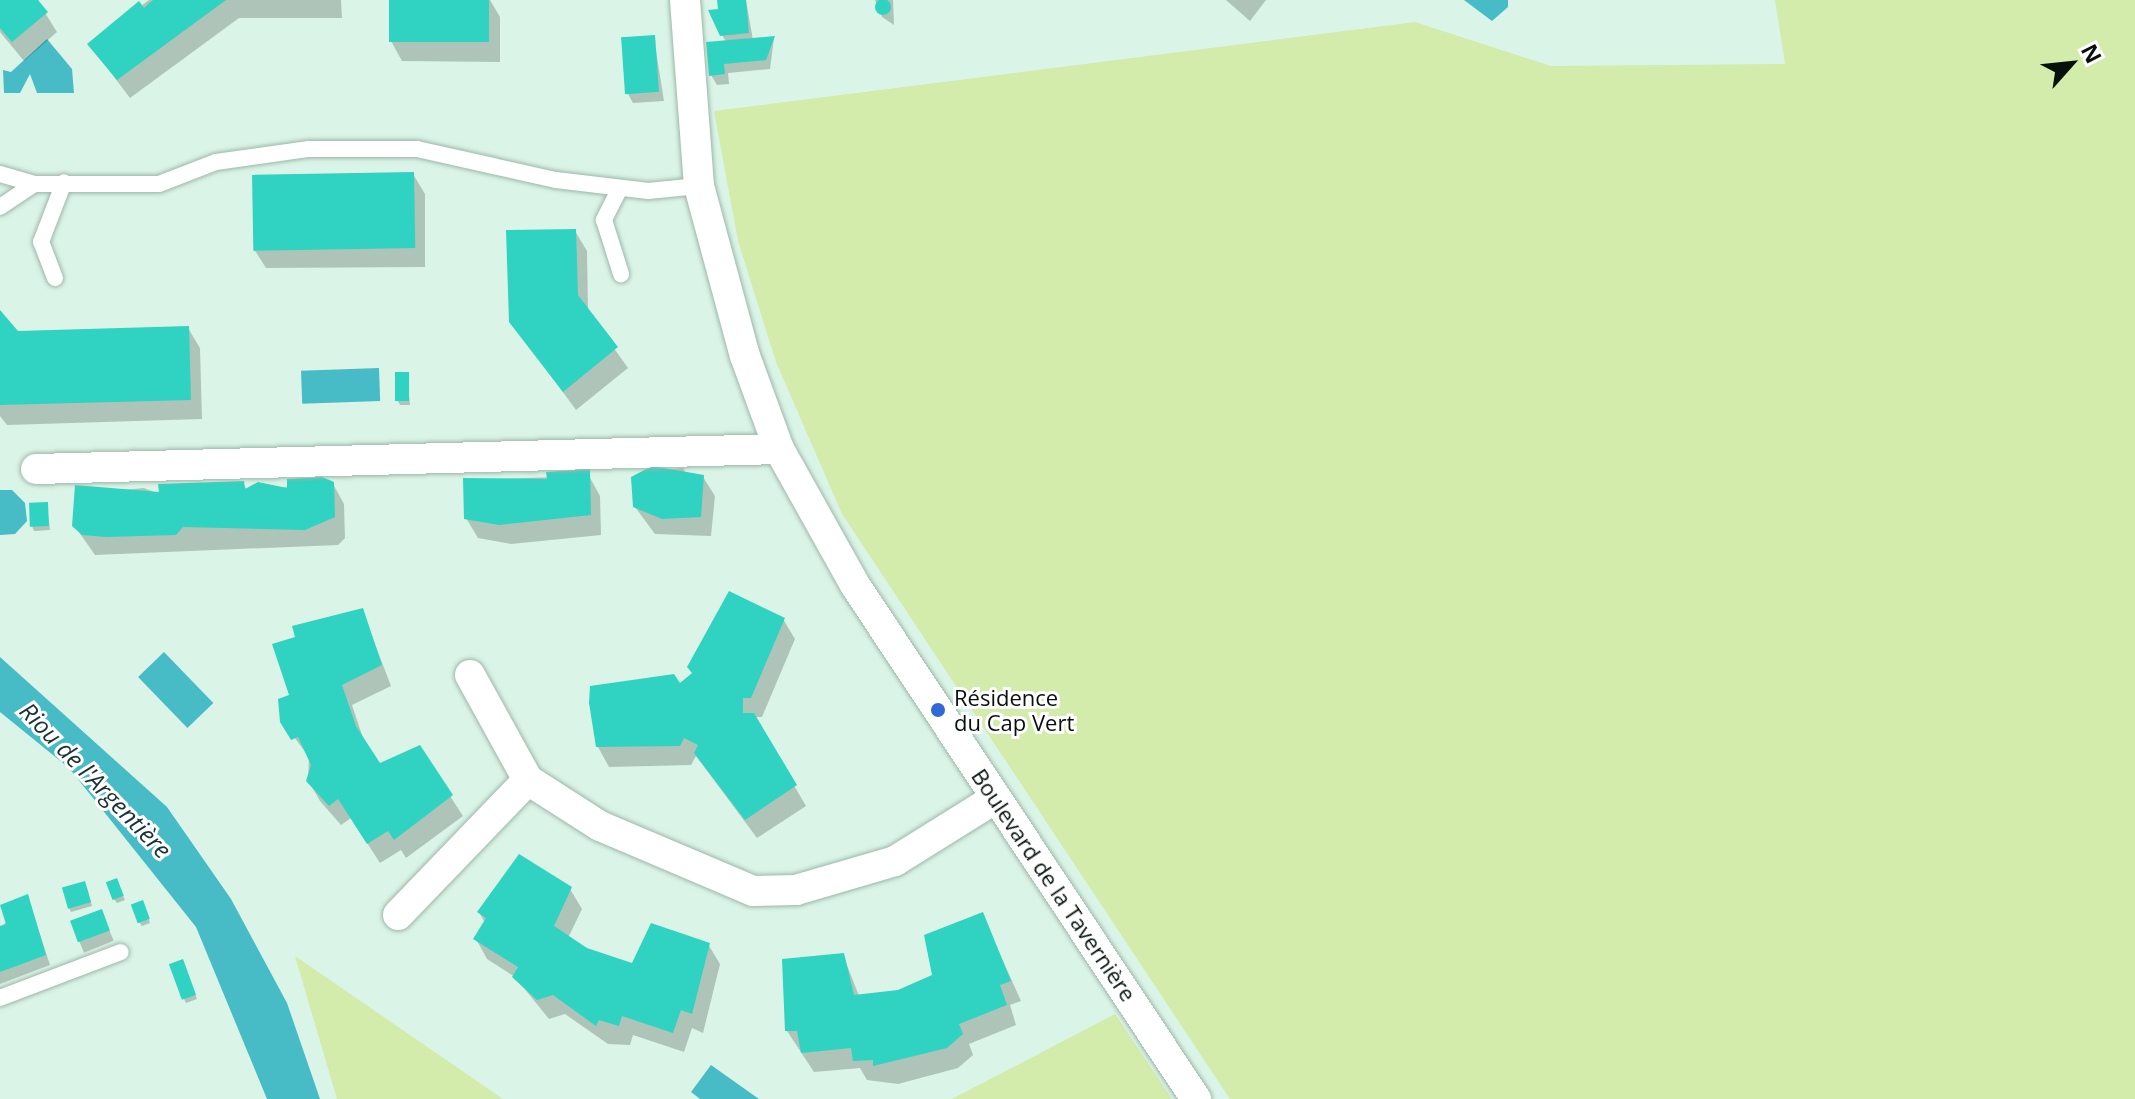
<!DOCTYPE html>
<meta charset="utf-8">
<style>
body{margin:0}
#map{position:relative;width:2135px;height:1099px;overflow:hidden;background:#daf5e7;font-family:"Open Sans",sans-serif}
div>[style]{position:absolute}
.green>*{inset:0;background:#d3ebab}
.water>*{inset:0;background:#47bbc6;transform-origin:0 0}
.shadow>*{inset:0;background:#0003;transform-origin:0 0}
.building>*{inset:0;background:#30d2c1;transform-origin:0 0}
.round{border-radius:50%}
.roads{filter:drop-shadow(0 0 2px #9db7aa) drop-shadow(0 0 2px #9db7aa)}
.lane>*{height:16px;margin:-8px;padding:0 8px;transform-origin:8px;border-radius:8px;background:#fff}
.street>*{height:30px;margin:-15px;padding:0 15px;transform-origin:15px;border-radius:15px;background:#fff}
.dots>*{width:22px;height:22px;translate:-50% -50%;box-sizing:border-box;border:4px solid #fff;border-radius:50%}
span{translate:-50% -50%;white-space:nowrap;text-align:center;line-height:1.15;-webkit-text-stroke:6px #fff;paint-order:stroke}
.poi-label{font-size:22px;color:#07110c}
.left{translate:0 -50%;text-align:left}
.street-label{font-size:22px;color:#07110c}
.water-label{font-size:24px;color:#183235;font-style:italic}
.north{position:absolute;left:2031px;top:24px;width:80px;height:80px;-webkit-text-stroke:6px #fff;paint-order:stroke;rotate:63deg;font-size:22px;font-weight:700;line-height:32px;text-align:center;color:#07110c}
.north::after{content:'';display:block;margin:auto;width:28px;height:36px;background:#07110c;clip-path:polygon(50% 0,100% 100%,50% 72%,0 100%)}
</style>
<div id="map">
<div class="green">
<div style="clip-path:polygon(1775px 0,2135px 0,2135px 1099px,1230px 1099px,842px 514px,776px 362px,738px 241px,714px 111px,1415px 22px,1551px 66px,1785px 64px)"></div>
<div style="clip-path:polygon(295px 956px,503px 1099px,337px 1099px)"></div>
<div style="clip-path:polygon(1115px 1014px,1172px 1099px,952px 1099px)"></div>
</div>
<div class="water">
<div style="clip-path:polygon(1464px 0,1508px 0,1508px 7px,1492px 21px)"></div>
<div style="clip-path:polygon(47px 39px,72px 69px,74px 93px,37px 93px,30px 74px,20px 93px,4px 93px,3px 70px,11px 72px)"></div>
<div style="left:379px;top:368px;width:33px;height:78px;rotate:88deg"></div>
<div style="clip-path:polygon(0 490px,12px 490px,25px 503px,27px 521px,15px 534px,0 535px)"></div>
<div style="left:164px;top:652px;width:71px;height:36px;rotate:46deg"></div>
<div style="clip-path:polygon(0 657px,167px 807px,231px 899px,287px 1003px,320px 1099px,267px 1099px,196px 927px,69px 768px,0 712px)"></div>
<div style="clip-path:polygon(711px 1065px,759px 1099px,700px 1099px,691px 1092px)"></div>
</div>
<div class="shadow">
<div style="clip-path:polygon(0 0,37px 0,57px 32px,24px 61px,0 32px)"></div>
<div style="clip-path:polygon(149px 0,341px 0,342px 18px,239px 18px,130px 98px,90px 45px)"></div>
<div style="clip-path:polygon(391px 0,490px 0,500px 17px,500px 62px,402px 61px,391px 41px)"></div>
<div style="clip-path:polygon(719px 0,746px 0,753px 40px,774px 38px,770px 69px,728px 73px,729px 84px,717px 85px,711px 75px,726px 42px,710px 12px,720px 11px)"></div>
<div style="clip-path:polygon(875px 0,893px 0,894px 25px,882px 17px)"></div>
<div style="clip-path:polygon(1226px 0,1266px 0,1250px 21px)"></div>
<div style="clip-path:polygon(654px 38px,664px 101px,633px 103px,628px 94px)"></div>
<div style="clip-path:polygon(413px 174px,425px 194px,425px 267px,266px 268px,254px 249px)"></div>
<div style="clip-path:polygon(575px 231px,587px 251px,588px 312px,628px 368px,576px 410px,511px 321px)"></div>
<div style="clip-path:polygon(0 313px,17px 333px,188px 328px,200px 348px,202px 419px,7px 425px,0 416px)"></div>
<div style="clip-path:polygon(407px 374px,410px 405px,400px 405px,398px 401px)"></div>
<div style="clip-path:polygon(683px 468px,688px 477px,703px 477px,715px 496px,711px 536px,655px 534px,635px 507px,638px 473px)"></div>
<div style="clip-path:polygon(589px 476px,600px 496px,601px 535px,511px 544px,478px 538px,466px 518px,465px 480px)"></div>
<div style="clip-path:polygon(243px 483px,247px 490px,333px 484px,344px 504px,345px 538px,338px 545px,95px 555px,74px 525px,90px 493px,144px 488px,161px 495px)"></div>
<div style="clip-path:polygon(47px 504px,50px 530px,34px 531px,32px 526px)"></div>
<div style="clip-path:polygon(362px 610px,391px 686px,352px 705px,365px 744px,379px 766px,419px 748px,463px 816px,406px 858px,401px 850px,380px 863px,351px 818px,341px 825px,320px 801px,308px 780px,309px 757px,282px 721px,292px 696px)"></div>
<div style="clip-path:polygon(783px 619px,795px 639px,762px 717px,754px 717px,806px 806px,757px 838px,696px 756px,691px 765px,609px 767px,598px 747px)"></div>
<div style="clip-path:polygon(118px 885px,125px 900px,117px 903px,114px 899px)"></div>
<div style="clip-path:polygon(87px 888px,92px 906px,71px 912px,69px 908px)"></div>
<div style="clip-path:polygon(570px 889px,582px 909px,568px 938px,586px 950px,633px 965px,708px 944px,720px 964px,703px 1033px,692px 1028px,684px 1052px,633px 1035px,630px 1045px,608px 1044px,565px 1014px,549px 1019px,515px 977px,487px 959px,476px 939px,485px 923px,479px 912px)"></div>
<div style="clip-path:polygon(29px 901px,50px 965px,0 984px,0 928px)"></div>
<div style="clip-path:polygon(145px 907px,150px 923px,142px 926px,139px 922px)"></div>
<div style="left:102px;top:912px;width:31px;height:32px;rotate:68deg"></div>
<div style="clip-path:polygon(982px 914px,1021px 1001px,1010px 1005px,1016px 1025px,969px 1044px,973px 1055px,958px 1068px,898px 1084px,867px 1080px,860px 1068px,814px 1072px,787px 1031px,843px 955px,859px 996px,898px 992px,935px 976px)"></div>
<div style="clip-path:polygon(185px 965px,197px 999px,186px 1003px,184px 999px)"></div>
</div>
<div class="building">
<div class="round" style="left:875px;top:-1px;width:16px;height:16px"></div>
<div style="clip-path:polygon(0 0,38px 0,48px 12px,12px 42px,0 28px)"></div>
<div style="clip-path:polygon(153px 0,226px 0,117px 80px,87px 44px,139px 1px,144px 8px)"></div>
<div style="left:389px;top:0;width:100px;height:42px"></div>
<div style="clip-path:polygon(717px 0,746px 0,749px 33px,720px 36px,708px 10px,718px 9px)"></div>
<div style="left:655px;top:35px;width:57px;height:34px;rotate:86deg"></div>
<div style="clip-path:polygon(775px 36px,766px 60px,724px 64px,725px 74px,709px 76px,706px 42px)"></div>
<div style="left:414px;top:172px;width:76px;height:162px;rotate:89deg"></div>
<div style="clip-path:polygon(576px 229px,578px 295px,618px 347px,563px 392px,509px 322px,506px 230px)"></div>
<div style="clip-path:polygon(0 310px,18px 331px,189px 326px,191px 400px,0 405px)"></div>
<div style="left:395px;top:372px;width:14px;height:29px"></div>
<div style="clip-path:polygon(652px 466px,704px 475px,701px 517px,662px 519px,633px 507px,631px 477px)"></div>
<div style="clip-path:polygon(590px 469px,591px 515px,499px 525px,464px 519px,463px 478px,547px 479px,546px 472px)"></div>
<div style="clip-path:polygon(322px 477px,334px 482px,335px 517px,305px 530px,183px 527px,176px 535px,106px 537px,82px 535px,72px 526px,75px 485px,159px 492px,158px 484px,244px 481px,245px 489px,258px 482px,287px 488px,287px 479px)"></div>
<div style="left:48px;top:502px;width:24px;height:19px;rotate:88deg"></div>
<div style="clip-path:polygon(729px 591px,785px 618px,751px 698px,743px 698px,743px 713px,754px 713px,797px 785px,745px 820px,694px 753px,698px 745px,684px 738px,680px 746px,596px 747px,589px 703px,590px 686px,674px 674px,680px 683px,692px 673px,687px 667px)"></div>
<div style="clip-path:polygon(363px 608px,382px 665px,342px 685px,356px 726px,380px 763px,420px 745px,453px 795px,394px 840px,388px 831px,367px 844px,338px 799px,329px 806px,306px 781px,311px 765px,298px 737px,291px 740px,280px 722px,278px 699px,289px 695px,272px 644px,295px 637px,292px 626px)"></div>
<div style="clip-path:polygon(519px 854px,572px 887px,554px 926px,587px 948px,632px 963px,651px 923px,710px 943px,692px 1014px,681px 1010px,673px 1033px,622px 1016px,619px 1026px,599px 1020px,596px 1026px,553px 995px,537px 1000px,512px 977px,518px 967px,473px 939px,486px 918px,477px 912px)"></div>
<div style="left:117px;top:878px;width:19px;height:12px;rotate:69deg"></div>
<div style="left:85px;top:881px;width:22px;height:24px;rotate:74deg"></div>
<div style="clip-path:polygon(28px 894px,46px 955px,0 972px,0 926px,6px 924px,0 905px)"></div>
<div style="left:143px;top:900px;width:20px;height:13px;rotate:70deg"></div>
<div style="left:102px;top:909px;width:23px;height:34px;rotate:70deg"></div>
<div style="clip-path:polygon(983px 912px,1011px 981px,1000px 985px,1007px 1005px,959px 1024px,963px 1034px,947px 1048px,873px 1066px,873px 1060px,853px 1061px,851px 1048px,801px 1053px,797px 1031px,785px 1031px,782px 959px,844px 953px,854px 995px,898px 990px,932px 975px,924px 935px)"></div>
<div style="left:183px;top:959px;width:38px;height:15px;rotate:70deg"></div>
</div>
<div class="roads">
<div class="lane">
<div style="left:0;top:174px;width:35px;rotate:16deg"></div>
<div style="left:620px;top:188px;width:36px;rotate:117deg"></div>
<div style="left:604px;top:220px;width:57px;rotate:72.5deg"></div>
<div style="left:0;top:207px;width:41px;rotate:-34.1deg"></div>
<div style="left:34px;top:184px;width:125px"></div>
<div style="left:159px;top:184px;width:61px;rotate:-21.1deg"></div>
<div style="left:216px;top:162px;width:94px;rotate:-8deg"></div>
<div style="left:309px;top:149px;width:108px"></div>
<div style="left:417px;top:149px;width:142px;rotate:12.6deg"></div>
<div style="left:556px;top:180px;width:93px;rotate:6.8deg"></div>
<div style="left:648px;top:191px;width:51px;rotate:-5.6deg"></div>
<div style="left:55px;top:278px;width:39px;rotate:-111deg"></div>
<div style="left:41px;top:242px;width:64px;rotate:-69deg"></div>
<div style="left:0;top:998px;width:129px;rotate:-20.8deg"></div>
</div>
<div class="street">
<div style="left:685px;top:0;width:187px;rotate:85.7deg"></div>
<div style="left:699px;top:186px;width:176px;rotate:74.9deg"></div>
<div style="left:745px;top:356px;width:99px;rotate:69.9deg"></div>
<div style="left:779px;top:449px;width:156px;rotate:60.8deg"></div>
<div style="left:855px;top:585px;width:617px;rotate:56.44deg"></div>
<div style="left:36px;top:469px;width:743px;rotate:-1.54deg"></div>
<div style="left:470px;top:675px;width:120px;rotate:61.1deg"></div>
<div style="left:528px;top:780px;width:85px;rotate:32.6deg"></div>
<div style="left:600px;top:826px;width:166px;rotate:23deg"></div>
<div style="left:753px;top:891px;width:43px;rotate:-1.3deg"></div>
<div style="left:796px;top:890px;width:103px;rotate:-16.3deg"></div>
<div style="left:895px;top:861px;width:119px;rotate:-32deg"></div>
<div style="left:398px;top:915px;width:187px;rotate:-46.1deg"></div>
</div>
</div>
<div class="dots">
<div style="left:938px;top:710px;background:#3167d6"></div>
</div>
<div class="poi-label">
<span class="left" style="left:954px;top:710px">Résidence<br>du Cap Vert</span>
</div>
<div class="street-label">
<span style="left:1054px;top:885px;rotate:56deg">Boulevard de la Tavernière</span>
</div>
<div class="water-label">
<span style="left:96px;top:780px;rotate:46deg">Riou de l'Argentière</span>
</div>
<div class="north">N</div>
</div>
